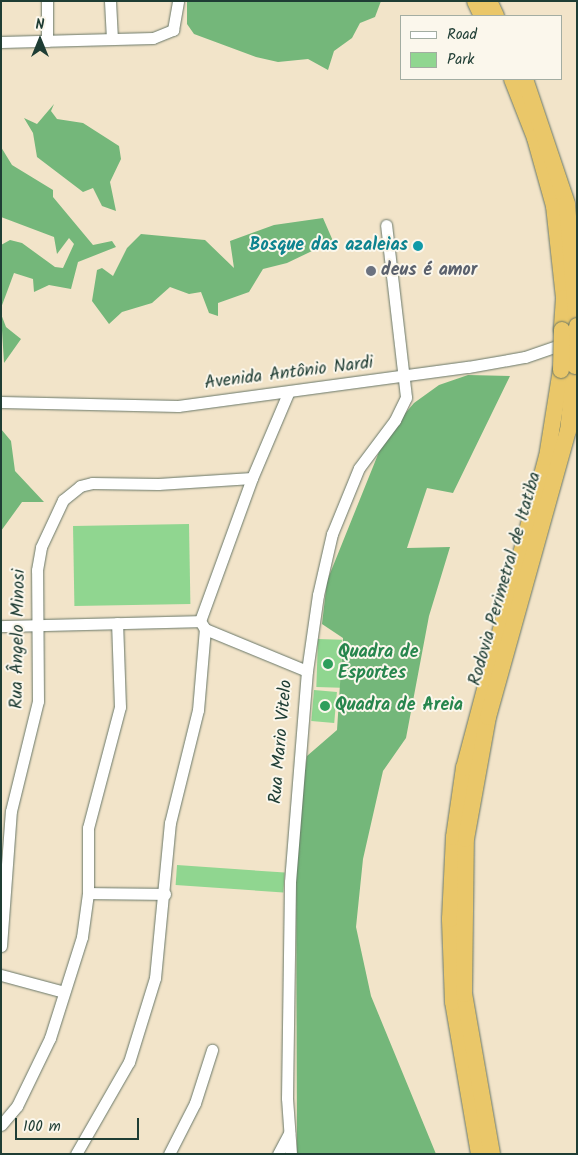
<!DOCTYPE html>
<meta charset="utf-8">
<style>
body{margin:0}
#map{position:relative;width:578px;height:1155px;overflow:hidden;background:#f2e4c9;font-family:Kalam,sans-serif}
div>[style]{position:absolute}
.green>*{inset:0;background:#90d690;transform-origin:0 0}
.forest>*{inset:0;background:#74b77a}
.roads{filter:drop-shadow(0 0 1px #697768) drop-shadow(0 0 1px #697768)}
.minor>*{height:11px;margin:-5.5px;padding:0 5.5px;transform-origin:5.5px;border-radius:5.5px;background:#fff}
.highway>*{height:16px;margin:-8px;padding:0 8px;transform-origin:8px;border-radius:8px;background:#eac769}
.bridges{filter:drop-shadow(0 0 1px #697768) drop-shadow(0 0 1px #697768)}
.highway-bridge>*{height:16px;margin:-8px;padding:0 8px;transform-origin:8px;border-radius:8px;background:#eac769}
.dots>*{width:14px;height:14px;translate:-50% -50%;box-sizing:border-box;border:2px solid #fbf7ec;border-radius:50%}
span{translate:-50% -50%;white-space:nowrap;text-align:center;line-height:1.15;-webkit-text-stroke:4px #fbf7ec;paint-order:stroke}
.culture-label{font-size:18px;color:#0d838f;font-weight:700}
.right{translate:-100% -50%;text-align:right}
.worship-label{font-size:18px;color:#5b616d;font-weight:700}
.left{translate:0 -50%;text-align:left}
.street-label{font-size:18px;color:#1f3d34}
.leisure-label{font-size:18px;color:#27864d;font-weight:700}
.frame{position:absolute;inset:0;border:2px solid #1f3d34;pointer-events:none}
.legend{position:absolute;left:400px;top:15px;width:162px;height:65px;box-sizing:border-box;background:#fbf7ec;border:1px solid #a3ada2;margin:0;padding:6px 9px;list-style:none;font-size:15px;color:#1f3d34}
.legend li{display:flex;align-items:center;gap:10px;height:25px}
.legend b{width:25px;border:1px solid #a3ada2}
.north{position:absolute;left:15px;top:15px;width:50px;height:50px;-webkit-text-stroke:4px #fbf7ec;paint-order:stroke;rotate:0deg;font-size:14px;font-weight:700;line-height:20px;text-align:center;color:#1f3d34}
.north::after{content:'';display:block;margin:auto;width:18px;height:22px;background:#1f3d34;clip-path:polygon(50% 0,100% 100%,50% 72%,0 100%)}
.scale{position:absolute;left:15px;top:1118px;width:124px;height:22px;box-sizing:border-box;border:2px solid #1f3d34;border-top:0;padding-left:6px;font-size:15px;line-height:18px;white-space:nowrap;color:#1f3d34;-webkit-text-stroke:4px #fbf7ec;paint-order:stroke}
</style>
<div id="map">
<div class="green">
<div style="left:189px;top:524px;width:80px;height:116px;rotate:89deg"></div>
<div style="left:318px;top:639px;width:24px;height:48px;rotate:2deg"></div>
<div style="left:314px;top:690px;width:23px;height:31px;rotate:5deg"></div>
<div style="left:177px;top:865px;width:108px;height:20px;rotate:4deg"></div>
</div>
<div class="forest">
<div style="clip-path:polygon(187px 1px,381px 1px,375px 17px,360px 23px,352px 38px,334px 51px,328px 70px,308px 59px,278px 62px,256px 57px,194px 34px,187px 24px)"></div>
<div style="clip-path:polygon(54px 104px,51px 111px,57px 119px,83px 123px,119px 146px,121px 159px,110px 182px,116px 211px,102px 206px,93px 188px,83px 192px,37px 157px,33px 133px,24px 118px,37px 124px)"></div>
<div style="clip-path:polygon(1px 147px,12px 165px,53px 190px,53px 197px,93px 245px,112px 241px,116px 247px,78px 262px,71px 289px,49px 285px,34px 292px,33px 279px,14px 273px,1px 308px,1px 245px,10px 240px,22px 243px,55px 267px,63px 268px,74px 244px,69px 238px,57px 254px,54px 237px,1px 217px)"></div>
<div style="clip-path:polygon(323px 218px,333px 241px,287px 263px,263px 269px,249px 292px,218px 303px,218px 316px,209px 313px,201px 292px,189px 294px,170px 287px,152px 303px,122px 312px,109px 324px,92px 301px,97px 270px,102px 268px,113px 276px,127px 248px,141px 234px,205px 240px,234px 268px,230px 241px,274px 225px)"></div>
<div style="clip-path:polygon(1px 314px,6px 327px,21px 339px,4px 363px)"></div>
<div style="clip-path:polygon(468px 375px,510px 376px,453px 493px,427px 488px,407px 548px,450px 547px,429px 616px,406px 738px,383px 771px,363px 859px,356px 927px,371px 996px,436px 1154px,297px 1154px,296px 835px,307px 756px,337px 730px,343px 638px,322px 624px,327px 581px,385px 437px,414px 403px,439px 385px)"></div>
<div style="clip-path:polygon(1px 429px,11px 441px,15px 471px,44px 502px,22px 502px,1px 531px)"></div>
</div>
<div class="roads">
<div class="minor">
<div style="left:47px;top:1px;width:40px;rotate:90deg"></div>
<div style="left:110px;top:1px;width:38px;rotate:87deg"></div>
<div style="left:1px;top:42px;width:152px;rotate:-1.5deg"></div>
<div style="left:153px;top:38px;width:22px;rotate:-22deg"></div>
<div style="left:173px;top:30px;width:29px;rotate:-80deg"></div>
<div style="left:1px;top:402px;width:177px;rotate:1.3deg"></div>
<div style="left:178px;top:406px;width:293px;rotate:-7.7deg"></div>
<div style="left:468px;top:367px;width:58px;rotate:-10deg"></div>
<div style="left:525px;top:357px;width:43px;rotate:-18.9deg"></div>
<div style="left:1px;top:626px;width:199px;rotate:-1.4deg"></div>
<div style="left:205px;top:629px;width:110px;rotate:22.4deg"></div>
<div style="left:88px;top:893px;width:77px;rotate:0.7deg"></div>
<div style="left:1px;top:946px;width:135px;rotate:-85.8deg"></div>
<div style="left:11px;top:811px;width:113px;rotate:-76.2deg"></div>
<div style="left:38px;top:701px;width:131px;rotate:-90.4deg"></div>
<div style="left:37px;top:570px;width:23px;rotate:-80deg"></div>
<div style="left:41px;top:547px;width:52px;rotate:-64.9deg"></div>
<div style="left:63px;top:500px;width:22px;rotate:-39deg"></div>
<div style="left:80px;top:486px;width:12px;rotate:-14deg"></div>
<div style="left:92px;top:483px;width:66px;rotate:0.9deg"></div>
<div style="left:158px;top:484px;width:94px;rotate:-3.7deg"></div>
<div style="left:1px;top:975px;width:65px;rotate:15.1deg"></div>
<div style="left:1px;top:1125px;width:25px;rotate:-50deg"></div>
<div style="left:17px;top:1106px;width:76px;rotate:-64.1deg"></div>
<div style="left:50px;top:1038px;width:106px;rotate:-72.4deg"></div>
<div style="left:82px;top:937px;width:44px;rotate:-82.2deg"></div>
<div style="left:88px;top:893px;width:65px;rotate:-90deg"></div>
<div style="left:88px;top:828px;width:125px;rotate:-75.2deg"></div>
<div style="left:120px;top:707px;width:84px;rotate:-92deg"></div>
<div style="left:76px;top:1154px;width:106px;rotate:-60.1deg"></div>
<div style="left:129px;top:1062px;width:88px;rotate:-72.8deg"></div>
<div style="left:155px;top:978px;width:156px;rotate:-84.5deg"></div>
<div style="left:170px;top:823px;width:116px;rotate:-76.1deg"></div>
<div style="left:198px;top:710px;width:81px;rotate:-85.1deg"></div>
<div style="left:205px;top:629px;width:9px;rotate:-122deg"></div>
<div style="left:200px;top:621px;width:152px;rotate:-70deg"></div>
<div style="left:252px;top:478px;width:92px;rotate:-67deg"></div>
<div style="left:169px;top:1154px;width:57px;rotate:-63deg"></div>
<div style="left:195px;top:1103px;width:56px;rotate:-72.2deg"></div>
<div style="left:278px;top:1154px;width:24px;rotate:-62deg"></div>
<div style="left:291px;top:1154px;width:56px;rotate:-94.1deg"></div>
<div style="left:287px;top:1098px;width:216px;rotate:-89.2deg"></div>
<div style="left:290px;top:882px;width:212px;rotate:-85.4deg"></div>
<div style="left:307px;top:671px;width:77px;rotate:-81.8deg"></div>
<div style="left:318px;top:595px;width:63px;rotate:-77.1deg"></div>
<div style="left:332px;top:534px;width:71px;rotate:-67.8deg"></div>
<div style="left:359px;top:468px;width:60px;rotate:-53.1deg"></div>
<div style="left:395px;top:420px;width:25px;rotate:-64deg"></div>
<div style="left:406px;top:397px;width:173px;rotate:-96.6deg"></div>
</div>
<div class="highway">
<div style="left:475px;top:1px;width:17px;rotate:65deg"></div>
<div style="left:489px;top:1px;width:17px;rotate:65deg"></div>
<div style="left:512px;top:79px;width:63px;rotate:68.7deg"></div>
<div style="left:535px;top:138px;width:71px;rotate:74.4deg"></div>
<div style="left:554px;top:206px;width:93px;rotate:83.8deg"></div>
<div style="left:564px;top:298px;width:32px;rotate:94deg"></div>
<div style="left:525px;top:79px;width:132px;rotate:71.4deg"></div>
<div style="left:567px;top:204px;width:122px;rotate:85.3deg"></div>
<div style="left:479px;top:1154px;width:154px;rotate:-99.7deg"></div>
<div style="left:453px;top:1002px;width:83px;rotate:-92.1deg"></div>
<div style="left:450px;top:919px;width:82px;rotate:-87.2deg"></div>
<div style="left:454px;top:837px;width:70px;rotate:-81.8deg"></div>
<div style="left:464px;top:768px;width:322px;rotate:-75.1deg"></div>
<div style="left:547px;top:457px;width:88px;rotate:-80.9deg"></div>
<div style="left:492px;top:1154px;width:162px;rotate:-99.9deg"></div>
<div style="left:464px;top:994px;width:155px;rotate:-89.3deg"></div>
<div style="left:466px;top:839px;width:124px;rotate:-79.8deg"></div>
<div style="left:488px;top:717px;width:297px;rotate:-74.4deg"></div>
<div style="left:568px;top:431px;width:65px;rotate:-83.9deg"></div>
</div>
</div>
<div class="bridges">
<div class="highway-bridge">
<div style="left:575px;top:366px;width:40px;rotate:-87.1deg"></div>
<div style="left:561px;top:370px;width:40px;rotate:-88.6deg"></div>
</div>
</div>
<div class="dots">
<div style="left:418px;top:246px;background:#0f9aa8"></div>
<div style="left:371px;top:271px;background:#6b7280"></div>
<div style="left:328px;top:664px;background:#2e9e5b"></div>
<div style="left:325px;top:706px;background:#2e9e5b"></div>
</div>
<div class="culture-label">
<span class="right" style="left:408px;top:246px">Bosque das azaleias</span>
</div>
<div class="worship-label">
<span class="left" style="left:381px;top:271px">deus é amor</span>
</div>
<div class="street-label">
<span style="left:289px;top:374px;rotate:-7deg">Avenida Antônio Nardi</span>
<span style="left:506px;top:579px;rotate:-74deg">Rodovia Perimetral de Itatiba</span>
<span style="left:19px;top:639px;rotate:-89deg">Rua Ângelo Minosi</span>
<span style="left:282px;top:742px;rotate:-85deg">Rua Mario Vitelo</span>
</div>
<div class="leisure-label">
<span class="left" style="left:338px;top:664px">Quadra de<br>Esportes</span>
<span class="left" style="left:335px;top:706px">Quadra de Areia</span>
</div>
<div class="frame"></div>
<ul class="legend">
<li><b style="height:6px;background:#fff"></b>Road</li>
<li><b style="height:14px;background:#90d690"></b>Park</li>
</ul>
<div class="north">N</div>
<div class="scale">100 m</div>
</div>
